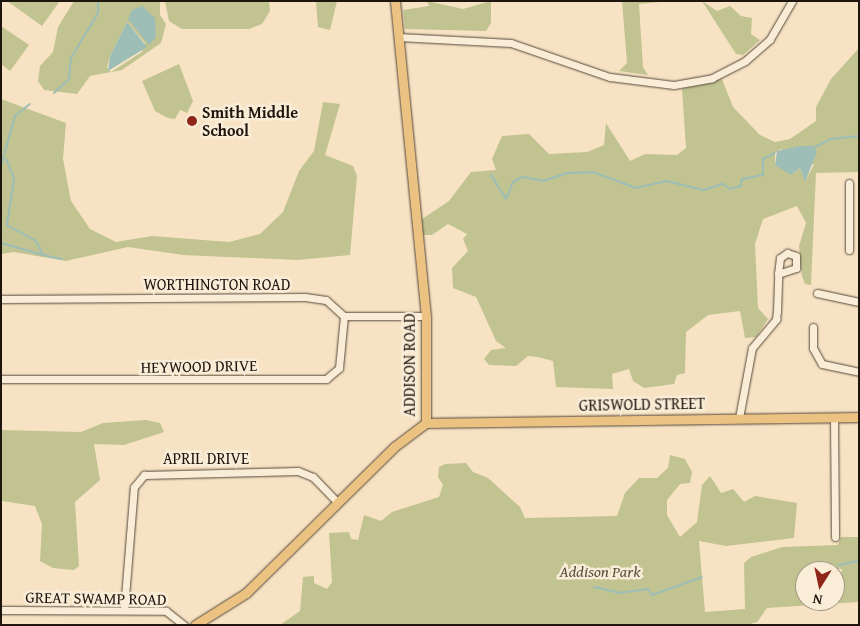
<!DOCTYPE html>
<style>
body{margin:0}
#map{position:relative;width:860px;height:626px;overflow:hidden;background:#f7e3c3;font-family:"Gentium Book Plus",serif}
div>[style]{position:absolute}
.green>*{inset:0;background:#c1c390}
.water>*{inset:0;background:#9dbeb7}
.stream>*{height:2px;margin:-1px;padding:0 1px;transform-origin:1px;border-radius:1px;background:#9dbeb7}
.roads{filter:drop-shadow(0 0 1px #54483b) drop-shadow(0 0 1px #54483b)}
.minor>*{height:7px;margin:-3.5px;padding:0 3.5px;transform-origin:3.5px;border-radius:3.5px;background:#faedd8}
.major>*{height:9px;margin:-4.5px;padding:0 4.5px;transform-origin:4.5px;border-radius:4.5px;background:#ecc282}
.dots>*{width:14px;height:14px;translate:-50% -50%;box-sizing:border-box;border:2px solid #faedd8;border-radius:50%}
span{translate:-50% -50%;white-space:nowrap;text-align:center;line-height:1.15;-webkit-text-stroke:5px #faedd8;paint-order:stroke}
.poi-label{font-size:16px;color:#1e150e;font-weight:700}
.left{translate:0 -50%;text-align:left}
.street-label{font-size:16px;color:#1e150e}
.park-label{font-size:16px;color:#57523c;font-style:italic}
.frame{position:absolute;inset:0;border:2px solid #1e150e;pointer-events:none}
.north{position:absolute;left:795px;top:561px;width:50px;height:50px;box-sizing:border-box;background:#faedd8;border:1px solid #a29787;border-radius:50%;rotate:190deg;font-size:14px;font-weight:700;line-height:20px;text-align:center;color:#1e150e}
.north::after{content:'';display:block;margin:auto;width:18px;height:22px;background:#8f2418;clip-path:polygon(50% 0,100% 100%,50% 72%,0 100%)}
</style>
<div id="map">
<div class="green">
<div style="clip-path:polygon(7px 1px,60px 1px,42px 26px)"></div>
<div style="clip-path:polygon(evenodd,74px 1px,160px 1px,160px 15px,166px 24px,161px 43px,122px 70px,90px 76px,77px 94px,44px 90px,38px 81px,40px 66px,53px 52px,58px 27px,74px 1px,127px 22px,145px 43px,142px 52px,111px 72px,107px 68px,110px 56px,127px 22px)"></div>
<div style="clip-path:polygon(165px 1px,269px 1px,270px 11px,262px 24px,249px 29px,182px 29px,169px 21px)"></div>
<div style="clip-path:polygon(316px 1px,337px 1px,330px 30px,318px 27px)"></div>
<div style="clip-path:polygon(427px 1px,463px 9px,491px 1px,491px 23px,486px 31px,405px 29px,403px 10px,429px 6px)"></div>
<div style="clip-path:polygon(622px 1px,671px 1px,639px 4px,643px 67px,648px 75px,619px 71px,627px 63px)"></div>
<div style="clip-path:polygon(702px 1px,717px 11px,730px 6px,741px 16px,752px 18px,751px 34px,760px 40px,743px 55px,736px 54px)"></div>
<div style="clip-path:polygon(1px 26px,29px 45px,10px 71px,1px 64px)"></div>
<div style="clip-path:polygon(evenodd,859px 48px,859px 172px,816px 173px,811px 285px,805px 284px,802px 276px,799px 246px,806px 223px,797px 206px,763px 219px,755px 244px,758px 308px,768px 319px,756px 337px,745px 338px,740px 311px,708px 315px,686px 332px,685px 373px,677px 375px,674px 384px,644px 388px,633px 381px,629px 369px,612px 374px,613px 389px,556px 387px,553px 361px,538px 357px,528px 356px,516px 366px,489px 365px,484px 359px,491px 350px,506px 348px,496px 341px,476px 297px,453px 288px,452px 268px,468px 251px,463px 239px,467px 234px,448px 224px,432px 235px,421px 235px,419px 221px,449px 201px,471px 172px,496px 170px,492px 159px,502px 136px,529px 134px,549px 154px,587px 152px,604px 145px,606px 123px,630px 161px,645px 154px,677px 155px,686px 148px,682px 89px,722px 79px,733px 107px,760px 135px,775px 142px,790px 139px,816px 121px,816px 107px,831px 79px,859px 48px,781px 149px,814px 165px,805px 181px,800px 168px,794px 173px,775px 165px,775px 153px,781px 149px)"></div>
<div style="clip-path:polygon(179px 64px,193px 101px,187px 113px,180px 110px,175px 119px,168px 118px,155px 111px,142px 81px)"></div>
<div style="clip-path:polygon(1px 99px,66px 123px,63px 159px,71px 201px,90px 229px,116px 242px,152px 236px,229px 242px,260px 234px,283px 212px,299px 171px,314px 151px,323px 102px,340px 104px,325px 155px,353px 166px,357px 176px,350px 255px,297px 260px,183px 255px,128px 247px,66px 261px,14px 252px,1px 254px)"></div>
<div style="clip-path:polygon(146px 420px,160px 423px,164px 432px,124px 445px,94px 444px,100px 480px,75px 502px,79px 566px,74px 570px,53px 568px,40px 561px,42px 524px,35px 506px,2px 501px,1px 504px,1px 430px,81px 432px,103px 423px)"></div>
<div style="clip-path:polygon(evenodd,670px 455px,685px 459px,692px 472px,690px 483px,680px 484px,667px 500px,667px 515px,680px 537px,697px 522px,702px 485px,710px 476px,721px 493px,733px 489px,744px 502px,755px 496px,797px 503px,794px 538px,726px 546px,699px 541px,705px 612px,745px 609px,744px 563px,751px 557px,782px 547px,838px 545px,841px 537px,859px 537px,859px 602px,767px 608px,757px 622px,747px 625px,280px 625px,300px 611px,303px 577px,314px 576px,314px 583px,327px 589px,332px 582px,329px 533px,349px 532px,351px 539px,358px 540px,364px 515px,381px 521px,392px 512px,439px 497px,443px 485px,438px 477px,439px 467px,445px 464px,466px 463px,473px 472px,488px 478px,520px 507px,525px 518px,617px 516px,625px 493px,639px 478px,657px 478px,668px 468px,670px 455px,822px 568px,842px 569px,835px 601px,805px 601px,805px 571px,822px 568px)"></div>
</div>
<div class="water">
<div style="clip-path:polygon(142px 6px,155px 18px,156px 37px,149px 45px,128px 19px,132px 10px)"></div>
<div style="clip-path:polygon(127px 22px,147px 47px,108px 71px,110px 56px)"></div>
<div style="clip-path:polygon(800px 146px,813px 146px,817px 152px,805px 182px,800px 168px,791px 175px,775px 165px,777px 151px)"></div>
</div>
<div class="stream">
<div style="left:54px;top:93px;width:21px;rotate:-43deg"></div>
<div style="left:69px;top:79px;width:21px;rotate:-85deg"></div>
<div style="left:71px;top:58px;width:52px;rotate:-59deg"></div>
<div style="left:98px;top:13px;width:12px;rotate:-90deg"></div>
<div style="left:815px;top:147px;width:18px;rotate:-27deg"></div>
<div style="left:831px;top:139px;width:28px;rotate:-6deg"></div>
<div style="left:6px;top:159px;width:21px;rotate:67deg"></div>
<div style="left:14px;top:178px;width:48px;rotate:98.5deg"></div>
<div style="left:7px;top:225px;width:33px;rotate:29deg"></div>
<div style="left:36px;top:241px;width:16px;rotate:63deg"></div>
<div style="left:43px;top:255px;width:19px;rotate:12deg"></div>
<div style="left:1px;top:166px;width:52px;rotate:-74.4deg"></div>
<div style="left:15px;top:116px;width:19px;rotate:-39deg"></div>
<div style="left:491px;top:175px;width:28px;rotate:58deg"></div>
<div style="left:506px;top:199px;width:18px;rotate:-68deg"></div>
<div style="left:513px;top:182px;width:11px;rotate:-27deg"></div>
<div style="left:523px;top:177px;width:20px;rotate:11deg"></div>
<div style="left:543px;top:181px;width:26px;rotate:-18deg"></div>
<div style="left:568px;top:173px;width:25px;rotate:-2deg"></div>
<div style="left:593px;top:172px;width:46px;rotate:20.4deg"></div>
<div style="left:636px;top:188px;width:32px;rotate:-13deg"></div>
<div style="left:667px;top:181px;width:38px;rotate:14deg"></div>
<div style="left:704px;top:190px;width:20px;rotate:-18deg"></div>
<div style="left:723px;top:184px;width:9px;rotate:36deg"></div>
<div style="left:730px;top:189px;width:11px;rotate:-15deg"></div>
<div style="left:741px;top:186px;width:7px;rotate:-82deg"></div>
<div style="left:742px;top:179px;width:21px;rotate:-11deg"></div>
<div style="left:763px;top:175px;width:16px;rotate:-90deg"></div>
<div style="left:763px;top:159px;width:13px;rotate:-27deg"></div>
<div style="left:1px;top:243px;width:44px;rotate:15.9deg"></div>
<div style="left:838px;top:565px;width:21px;rotate:-11deg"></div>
<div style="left:594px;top:587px;width:26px;rotate:13deg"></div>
<div style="left:619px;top:593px;width:29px;rotate:-8deg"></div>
<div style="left:648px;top:589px;width:7px;rotate:56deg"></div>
<div style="left:652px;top:595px;width:53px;rotate:-19.8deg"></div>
</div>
<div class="roads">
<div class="minor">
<div style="left:398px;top:37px;width:113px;rotate:3deg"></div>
<div style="left:511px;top:43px;width:105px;rotate:19deg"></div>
<div style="left:610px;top:77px;width:64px;rotate:7.1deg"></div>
<div style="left:674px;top:85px;width:39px;rotate:-10deg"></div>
<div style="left:712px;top:78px;width:37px;rotate:-27deg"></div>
<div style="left:745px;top:61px;width:33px;rotate:-41deg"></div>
<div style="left:770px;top:39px;width:44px;rotate:-59.9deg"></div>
<div style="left:849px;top:250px;width:67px;rotate:-90deg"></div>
<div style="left:817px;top:293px;width:43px;rotate:12.1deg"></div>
<div style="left:1px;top:299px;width:304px;rotate:-0.4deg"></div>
<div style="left:305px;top:297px;width:21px;rotate:8deg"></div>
<div style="left:326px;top:300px;width:24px;rotate:42deg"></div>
<div style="left:344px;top:316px;width:82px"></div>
<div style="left:813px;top:327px;width:21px;rotate:90deg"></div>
<div style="left:813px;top:348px;width:18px;rotate:61deg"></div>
<div style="left:822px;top:364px;width:38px;rotate:12deg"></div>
<div style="left:1px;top:379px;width:325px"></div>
<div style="left:326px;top:379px;width:17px;rotate:-40deg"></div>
<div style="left:339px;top:368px;width:52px;rotate:-84.5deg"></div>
<div style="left:739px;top:418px;width:71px;rotate:-79.5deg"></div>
<div style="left:752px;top:348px;width:38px;rotate:-50deg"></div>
<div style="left:776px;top:319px;width:8px;rotate:-83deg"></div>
<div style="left:777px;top:311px;width:37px;rotate:-88deg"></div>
<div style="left:778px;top:274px;width:16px;rotate:-83deg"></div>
<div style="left:780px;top:258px;width:9px;rotate:-36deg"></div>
<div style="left:787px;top:253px;width:9px;rotate:18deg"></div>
<div style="left:796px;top:256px;width:12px;rotate:90deg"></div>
<div style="left:796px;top:268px;width:19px;rotate:162deg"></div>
<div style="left:834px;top:418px;width:119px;rotate:89.5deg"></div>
<div style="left:1px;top:610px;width:165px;rotate:0.3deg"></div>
<div style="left:166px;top:611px;width:23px;rotate:38deg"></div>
<div style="left:124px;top:610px;width:123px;rotate:-85.4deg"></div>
<div style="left:134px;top:487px;width:16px;rotate:-50deg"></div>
<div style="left:144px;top:475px;width:154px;rotate:-1.5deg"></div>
<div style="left:298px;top:471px;width:16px;rotate:22deg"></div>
<div style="left:313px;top:477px;width:35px;rotate:46deg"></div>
</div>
<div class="major">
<div style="left:395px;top:1px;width:317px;rotate:84.4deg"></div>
<div style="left:426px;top:316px;width:107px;rotate:90deg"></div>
<div style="left:195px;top:625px;width:60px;rotate:-32.1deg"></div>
<div style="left:246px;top:593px;width:208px;rotate:-44.6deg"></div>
<div style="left:394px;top:447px;width:40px;rotate:-37deg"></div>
<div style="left:426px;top:423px;width:433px;rotate:-0.8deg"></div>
</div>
</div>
<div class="dots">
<div style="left:192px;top:121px;background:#8f2418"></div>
</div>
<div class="poi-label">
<span class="left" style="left:202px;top:121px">Smith Middle<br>School</span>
</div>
<div class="street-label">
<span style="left:217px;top:284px">WORTHINGTON ROAD</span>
<span style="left:409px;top:365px;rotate:-90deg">ADDISON ROAD</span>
<span style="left:199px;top:366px;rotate:-1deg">HEYWOOD DRIVE</span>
<span style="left:642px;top:404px;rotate:-1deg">GRISWOLD STREET</span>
<span style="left:206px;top:458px">APRIL DRIVE</span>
<span style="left:96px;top:598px;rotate:1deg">GREAT SWAMP ROAD</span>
</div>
<div class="park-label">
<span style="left:600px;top:571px">Addison Park</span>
</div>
<div class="frame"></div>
<div class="north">N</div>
</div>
